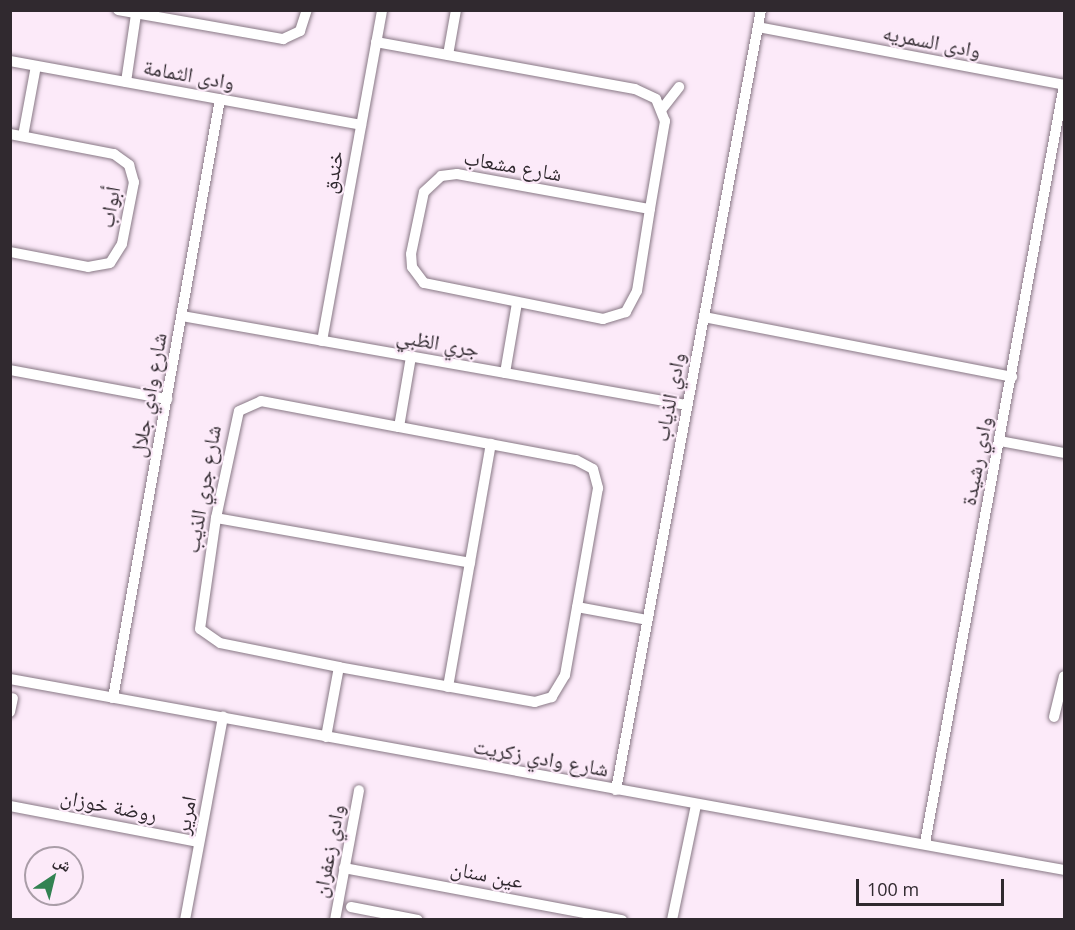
<!DOCTYPE html>
<meta charset="utf-8">
<style>
body{margin:0}
#map{position:relative;width:1075px;height:930px;overflow:hidden;background:#fceaf9;font-family:"Open Sans","Noto Naskh Arabic",sans-serif}
div>[style]{position:absolute}
.roads{filter:drop-shadow(0 0 2px #887885) drop-shadow(0 0 2px #887885)}
.minor>*{height:10px;margin:-5px;padding:0 5px;transform-origin:5px;border-radius:5px;background:#fff}
span{translate:-50% -50%;white-space:nowrap;text-align:center;line-height:1.15;-webkit-text-stroke:4.5px #fceaf9;paint-order:stroke}
.street-label{font-size:21px;color:#30292f}
.frame{position:absolute;inset:0;border:12px solid #30292f;pointer-events:none}
.north{position:absolute;left:24px;top:846px;width:60px;height:60px;box-sizing:border-box;background:#fceaf9;border:2px solid #aa9da8;border-radius:50%;rotate:35deg;font-size:16px;font-weight:700;line-height:24px;text-align:center;color:#30292f}
.north::after{content:'';display:block;margin:auto;width:21px;height:27px;background:#328252;clip-path:polygon(50% 0,100% 100%,50% 72%,0 100%)}
.scale{position:absolute;left:856px;top:879px;width:148px;height:27px;box-sizing:border-box;border:3px solid #30292f;border-top:0;padding-left:8px;font-size:18px;line-height:21px;white-space:nowrap;color:#30292f;-webkit-text-stroke:4px #fceaf9;paint-order:stroke}
</style>
<div id="map">
<div class="roads">
<div class="minor">
<div style="left:118px;top:10px;width:168px;rotate:10deg"></div>
<div style="left:283px;top:39px;width:19px;rotate:-25deg"></div>
<div style="left:300px;top:31px;width:22px;rotate:-72deg"></div>
<div style="left:758px;top:27px;width:311px;rotate:10.7deg"></div>
<div style="left:376px;top:42px;width:263px;rotate:10.3deg"></div>
<div style="left:635px;top:89px;width:23px;rotate:25deg"></div>
<div style="left:656px;top:99px;width:24px;rotate:68deg"></div>
<div style="left:665px;top:121px;width:89px;rotate:99.7deg"></div>
<div style="left:650px;top:209px;width:83px;rotate:99deg"></div>
<div style="left:637px;top:291px;width:24px;rotate:118deg"></div>
<div style="left:626px;top:312px;width:24px;rotate:163deg"></div>
<div style="left:603px;top:319px;width:183px;rotate:-168.6deg"></div>
<div style="left:424px;top:283px;width:20px;rotate:-127deg"></div>
<div style="left:412px;top:267px;width:13px;rotate:-94deg"></div>
<div style="left:411px;top:254px;width:63px;rotate:-78.2deg"></div>
<div style="left:424px;top:192px;width:23px;rotate:-43deg"></div>
<div style="left:441px;top:176px;width:16px;rotate:-7deg"></div>
<div style="left:457px;top:174px;width:196px;rotate:10.3deg"></div>
<div style="left:448px;top:55px;width:46px;rotate:-79.9deg"></div>
<div style="left:10px;top:61px;width:357px;rotate:10.3deg"></div>
<div style="left:126px;top:82px;width:69px;rotate:-81.6deg"></div>
<div style="left:662px;top:109px;width:28px;rotate:-52deg"></div>
<div style="left:10px;top:134px;width:106px;rotate:10.9deg"></div>
<div style="left:114px;top:154px;width:19px;rotate:36deg"></div>
<div style="left:129px;top:165px;width:18px;rotate:74deg"></div>
<div style="left:134px;top:182px;width:63px;rotate:101deg"></div>
<div style="left:122px;top:244px;width:22px;rotate:122deg"></div>
<div style="left:110px;top:263px;width:22px;rotate:170deg"></div>
<div style="left:88px;top:267px;width:79px;rotate:-169.1deg"></div>
<div style="left:23px;top:136px;width:71px;rotate:-79.5deg"></div>
<div style="left:182px;top:316px;width:513px;rotate:10deg"></div>
<div style="left:704px;top:317px;width:314px;rotate:11deg"></div>
<div style="left:322px;top:341px;width:336px;rotate:-79.7deg"></div>
<div style="left:10px;top:370px;width:160px;rotate:10.5deg"></div>
<div style="left:505px;top:373px;width:71px;rotate:-80.3deg"></div>
<div style="left:399px;top:427px;width:180px;rotate:10.6deg"></div>
<div style="left:576px;top:460px;width:19px;rotate:28deg"></div>
<div style="left:593px;top:469px;width:20px;rotate:75deg"></div>
<div style="left:598px;top:488px;width:190px;rotate:100deg"></div>
<div style="left:565px;top:675px;width:26px;rotate:121deg"></div>
<div style="left:552px;top:697px;width:18px;rotate:164deg"></div>
<div style="left:535px;top:702px;width:199px;rotate:-169.9deg"></div>
<div style="left:339px;top:667px;width:121px;rotate:-168.6deg"></div>
<div style="left:220px;top:643px;width:24px;rotate:-145deg"></div>
<div style="left:200px;top:629px;width:112px;rotate:-81.8deg"></div>
<div style="left:216px;top:518px;width:109px;rotate:-77.9deg"></div>
<div style="left:239px;top:411px;width:24px;rotate:-24deg"></div>
<div style="left:261px;top:401px;width:140px;rotate:10.7deg"></div>
<div style="left:399px;top:427px;width:71px;rotate:-80.3deg"></div>
<div style="left:1000px;top:441px;width:65px;rotate:10.6deg"></div>
<div style="left:216px;top:518px;width:258px;rotate:10deg"></div>
<div style="left:577px;top:607px;width:71px;rotate:10.5deg"></div>
<div style="left:10px;top:679px;width:1071px;rotate:10.27deg"></div>
<div style="left:448px;top:687px;width:247px;rotate:-80deg"></div>
<div style="left:113px;top:698px;width:608px;rotate:-79.87deg"></div>
<div style="left:10px;top:712px;width:14px;rotate:-78deg"></div>
<div style="left:1054px;top:717px;width:42px;rotate:-76.3deg"></div>
<div style="left:326px;top:737px;width:71px;rotate:-79.5deg"></div>
<div style="left:616px;top:790px;width:793px;rotate:-79.47deg"></div>
<div style="left:10px;top:806px;width:192px;rotate:10.8deg"></div>
<div style="left:925px;top:843px;width:771px;rotate:-79.61deg"></div>
<div style="left:344px;top:868px;width:283px;rotate:10.6deg"></div>
<div style="left:351px;top:907px;width:68px;rotate:11deg"></div>
<div style="left:185px;top:920px;width:207px;rotate:-79.4deg"></div>
<div style="left:335px;top:920px;width:132px;rotate:-79.5deg"></div>
<div style="left:672px;top:920px;width:117px;rotate:-78.2deg"></div>
</div>
</div>
<div class="street-label">
<span style="left:932px;top:41px;rotate:11deg">وادى السمريه</span>
<span style="left:189px;top:74px;rotate:10deg">وادى الثمامة</span>
<span style="left:513px;top:165px;rotate:10deg">شارع مشعاب</span>
<span style="left:332px;top:172px;rotate:-80deg">خندق</span>
<span style="left:109px;top:207px;rotate:-80deg">أبواب</span>
<span style="left:438px;top:342px;rotate:10deg">جري الظبي</span>
<span style="left:148px;top:395px;rotate:-80deg">شارع وادي جلال</span>
<span style="left:669px;top:397px;rotate:-79deg">وادي الذياب</span>
<span style="left:976px;top:461px;rotate:-79deg">وادي رشيدة</span>
<span style="left:202px;top:489px;rotate:-80deg">شارع جري الذيب</span>
<span style="left:541px;top:757px;rotate:10deg">شارع وادي زكريت</span>
<span style="left:109px;top:805px;rotate:11deg">روضة خوزان</span>
<span style="left:185px;top:815px;rotate:-79deg">امرير</span>
<span style="left:328px;top:851px;rotate:-79deg">وادي زعفران</span>
<span style="left:487px;top:874px;rotate:11deg">عين سنان</span>
</div>
<div class="frame"></div>
<div class="north">ش</div>
<div class="scale">100 m</div>
</div>
